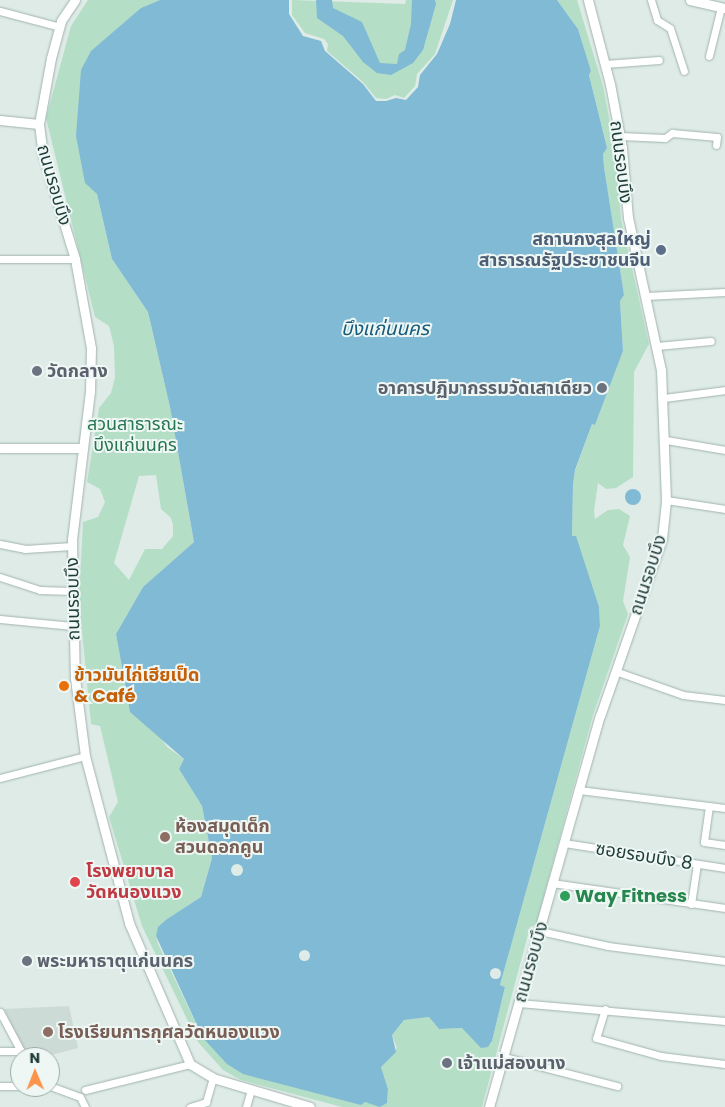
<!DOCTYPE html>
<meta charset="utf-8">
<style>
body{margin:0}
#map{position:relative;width:725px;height:1107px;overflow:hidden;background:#deebe7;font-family:Poppins,"Noto Sans Thai",sans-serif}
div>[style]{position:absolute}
.built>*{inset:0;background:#ccdbd6}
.green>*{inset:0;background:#b5dec7}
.water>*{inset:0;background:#81bad4}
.round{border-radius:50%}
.pier>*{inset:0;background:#deebe7}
.roads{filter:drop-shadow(0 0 1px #a1b3af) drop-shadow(0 0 1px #a1b3af)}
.minor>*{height:7px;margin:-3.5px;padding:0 3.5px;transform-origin:3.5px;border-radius:3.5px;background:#fff}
.tertiary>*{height:9px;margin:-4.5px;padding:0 4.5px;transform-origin:4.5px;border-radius:4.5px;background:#fff}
.dots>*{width:14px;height:14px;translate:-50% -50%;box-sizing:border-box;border:2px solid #eef7f4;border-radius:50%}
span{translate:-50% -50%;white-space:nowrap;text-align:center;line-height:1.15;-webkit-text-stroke:4px #eef7f4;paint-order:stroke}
.street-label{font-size:18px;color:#1e3b38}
.service-label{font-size:18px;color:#4e5e75;font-weight:700}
.right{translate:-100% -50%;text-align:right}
.worship-label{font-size:18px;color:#5b616d;font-weight:700}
.left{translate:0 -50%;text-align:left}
.park-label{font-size:18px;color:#267551}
.food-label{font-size:18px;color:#c56008;font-weight:700}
.education-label{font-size:18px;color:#785e54;font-weight:700}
.health-label{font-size:18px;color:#be3a42;font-weight:700}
.leisure-label{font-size:18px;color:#27864d;font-weight:700}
.water-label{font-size:19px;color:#15597b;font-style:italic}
.north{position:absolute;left:10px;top:1047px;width:50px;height:50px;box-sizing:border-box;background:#eef7f4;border:1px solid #9baca9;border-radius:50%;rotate:359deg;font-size:14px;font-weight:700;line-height:20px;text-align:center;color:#1e3b38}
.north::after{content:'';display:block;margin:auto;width:18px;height:22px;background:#fb934b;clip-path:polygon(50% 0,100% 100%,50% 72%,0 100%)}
</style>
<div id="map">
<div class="built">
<div style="clip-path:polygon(69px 1006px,78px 1048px,44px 1057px,27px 1057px,4px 1009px)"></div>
</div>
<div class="green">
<div style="clip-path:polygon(evenodd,88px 0,160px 0,141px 8px,91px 186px,97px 194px,112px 259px,148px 312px,170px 407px,194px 542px,143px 587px,116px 634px,125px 685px,167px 747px,184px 759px,179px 769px,202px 806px,212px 858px,201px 897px,167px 919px,156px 936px,158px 944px,203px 1038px,364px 1102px,381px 1105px,387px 1103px,388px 1089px,381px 1067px,397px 1048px,392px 1035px,404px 1020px,429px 1017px,439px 1029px,462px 1028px,490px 1045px,492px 1041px,505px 987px,500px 985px,600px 626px,599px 607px,572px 536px,573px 485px,575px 471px,592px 424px,595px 425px,623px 351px,620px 301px,624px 295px,604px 167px,603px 154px,607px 148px,589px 75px,591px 71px,578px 29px,557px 0,577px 0,603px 86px,615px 149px,621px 219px,649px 344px,634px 372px,633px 477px,616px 488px,606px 489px,598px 483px,594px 511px,595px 519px,608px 510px,619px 509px,630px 516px,623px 545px,630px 557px,623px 601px,628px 614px,593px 715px,536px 925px,530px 927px,482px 1107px,342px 1107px,241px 1080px,223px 1070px,198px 1042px,142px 926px,109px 817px,118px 802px,100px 726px,91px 724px,79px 601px,83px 522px,98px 517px,105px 502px,100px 489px,87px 482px,99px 408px,111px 393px,115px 377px,114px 346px,109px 326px,95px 317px,46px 118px,71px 26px,88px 0,156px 475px,161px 509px,171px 518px,173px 525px,173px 536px,162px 549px,145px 549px,129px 580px,114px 563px,139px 476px,156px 475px)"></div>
<div style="clip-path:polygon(292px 0,405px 4px,406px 0,453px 0,435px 54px,417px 74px,415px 86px,404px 98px,395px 95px,386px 99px,376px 98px,363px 82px,327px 51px,328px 44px,324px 39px,305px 33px,292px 15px)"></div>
</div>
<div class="water">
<div style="clip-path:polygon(160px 0,289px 0,289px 14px,303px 36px,321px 41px,325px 51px,363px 84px,376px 101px,386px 101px,396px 98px,406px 100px,418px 87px,420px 75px,437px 54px,450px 24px,456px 0,557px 0,578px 29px,591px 71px,589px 75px,607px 148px,603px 154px,604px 167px,624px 295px,620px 301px,623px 351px,595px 425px,592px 424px,575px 470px,573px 485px,572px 536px,576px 536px,599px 607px,600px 626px,500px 985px,505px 987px,492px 1041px,488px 1047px,481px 1048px,462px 1028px,439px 1029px,429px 1017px,404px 1020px,392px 1035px,396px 1052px,381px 1067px,388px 1089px,387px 1103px,380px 1107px,365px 1102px,361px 1105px,243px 1074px,227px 1064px,203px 1038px,156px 936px,158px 927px,167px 919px,201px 897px,212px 858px,202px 806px,179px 769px,184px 759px,130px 712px,116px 634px,143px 587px,194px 542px,170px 407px,148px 312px,112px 259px,97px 194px,85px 183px,76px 136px,81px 70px,91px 51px,141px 8px)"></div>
<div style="clip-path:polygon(316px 0,332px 0,333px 8px,362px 22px,380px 63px,397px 64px,399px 54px,405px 50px,411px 24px,412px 0,435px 0,436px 4px,423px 50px,413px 63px,391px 75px,377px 73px,363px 62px,343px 36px,317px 18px)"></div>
<div class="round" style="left:625px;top:489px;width:16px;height:16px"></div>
</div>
<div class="pier">
<div class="round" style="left:231px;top:864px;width:12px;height:12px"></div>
<div class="round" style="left:298.5px;top:949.5px;width:11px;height:11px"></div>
<div class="round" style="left:489.5px;top:967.5px;width:11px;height:11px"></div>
</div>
<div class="roads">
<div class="minor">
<div style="left:651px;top:0;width:21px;rotate:73deg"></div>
<div style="left:657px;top:20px;width:15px;rotate:32deg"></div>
<div style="left:670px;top:28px;width:45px;rotate:72deg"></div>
<div style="left:0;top:11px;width:62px;rotate:14.9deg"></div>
<div style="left:709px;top:56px;width:50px;rotate:-76.2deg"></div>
<div style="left:605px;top:64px;width:54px;rotate:-4.2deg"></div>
<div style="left:620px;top:136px;width:45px;rotate:2.5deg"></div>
<div style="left:665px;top:138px;width:9px;rotate:-36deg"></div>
<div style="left:672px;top:133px;width:45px;rotate:5.1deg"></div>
<div style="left:717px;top:137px;width:8px;rotate:97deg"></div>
<div style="left:0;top:259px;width:75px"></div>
<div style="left:646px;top:296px;width:79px;rotate:-2.9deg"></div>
<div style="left:657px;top:346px;width:54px;rotate:-5.3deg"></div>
<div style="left:664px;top:398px;width:62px;rotate:-7.5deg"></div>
<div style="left:666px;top:440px;width:60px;rotate:9.6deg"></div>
<div style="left:666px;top:500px;width:60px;rotate:8.7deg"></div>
<div style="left:0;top:544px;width:25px;rotate:11deg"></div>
<div style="left:25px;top:549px;width:47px;rotate:-3.7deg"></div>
<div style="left:0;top:577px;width:42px;rotate:18deg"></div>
<div style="left:40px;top:590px;width:32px;rotate:2deg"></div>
<div style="left:0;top:619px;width:73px;rotate:5.5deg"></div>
<div style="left:615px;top:671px;width:72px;rotate:19.4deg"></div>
<div style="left:683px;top:695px;width:42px;rotate:6.8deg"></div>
<div style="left:0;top:778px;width:88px;rotate:-14.5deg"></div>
<div style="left:579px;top:790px;width:147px;rotate:7deg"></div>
<div style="left:709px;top:806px;width:36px;rotate:98deg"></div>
<div style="left:704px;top:842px;width:21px;rotate:8deg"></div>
<div style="left:564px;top:843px;width:163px;rotate:8.8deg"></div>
<div style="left:552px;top:883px;width:175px;rotate:8.2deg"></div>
<div style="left:691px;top:904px;width:40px;rotate:-81.5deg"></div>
<div style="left:540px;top:931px;width:70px;rotate:12.4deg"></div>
<div style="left:608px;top:946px;width:118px;rotate:7.3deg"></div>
<div style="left:519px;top:1003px;width:207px;rotate:5deg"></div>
<div style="left:605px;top:1009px;width:30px;rotate:107deg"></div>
<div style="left:596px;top:1038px;width:67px;rotate:15.5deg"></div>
<div style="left:661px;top:1056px;width:64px;rotate:7.1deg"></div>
<div style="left:0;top:1012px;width:51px;rotate:61.9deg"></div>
<div style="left:0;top:1051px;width:21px"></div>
<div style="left:504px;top:1057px;width:117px;rotate:14.4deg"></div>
<div style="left:0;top:1086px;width:20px"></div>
<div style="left:50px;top:1086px;width:32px;rotate:20deg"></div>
<div style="left:80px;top:1097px;width:11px;rotate:63deg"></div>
<div style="left:85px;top:1090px;width:108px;rotate:-13.9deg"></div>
<div style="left:190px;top:1107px;width:17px;rotate:-17deg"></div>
<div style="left:206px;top:1102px;width:25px;rotate:-74deg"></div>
<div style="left:246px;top:1107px;width:18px;rotate:-74deg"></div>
</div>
<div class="tertiary">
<div style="left:75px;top:0;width:25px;rotate:124deg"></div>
<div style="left:61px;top:21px;width:38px;rotate:105deg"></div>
<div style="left:51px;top:58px;width:67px;rotate:100.3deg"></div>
<div style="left:39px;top:124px;width:31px;rotate:83deg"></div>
<div style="left:43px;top:155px;width:109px;rotate:72.9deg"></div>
<div style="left:75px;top:259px;width:90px;rotate:79.8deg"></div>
<div style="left:91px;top:348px;width:43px;rotate:91.3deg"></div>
<div style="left:90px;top:391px;width:150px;rotate:96.9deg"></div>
<div style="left:72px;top:540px;width:138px;rotate:88.8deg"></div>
<div style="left:75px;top:678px;width:79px;rotate:82.7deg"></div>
<div style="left:85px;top:756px;width:173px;rotate:75.2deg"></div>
<div style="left:129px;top:923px;width:154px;rotate:66.6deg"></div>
<div style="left:190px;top:1064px;width:27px;rotate:31deg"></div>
<div style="left:213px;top:1078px;width:101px;rotate:16.6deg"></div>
<div style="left:690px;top:0;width:36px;rotate:13deg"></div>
<div style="left:0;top:120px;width:39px;rotate:6deg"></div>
<div style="left:0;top:448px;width:83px"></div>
<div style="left:489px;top:1107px;width:406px;rotate:-74.2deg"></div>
<div style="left:600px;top:716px;width:188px;rotate:-70.7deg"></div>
<div style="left:662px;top:539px;width:39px;rotate:-84deg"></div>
<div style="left:666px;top:500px;width:130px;rotate:-92.2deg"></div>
<div style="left:661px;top:370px;width:156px;rotate:-102.2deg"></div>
<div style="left:628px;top:218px;width:70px;rotate:-94.9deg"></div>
<div style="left:622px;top:148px;width:65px;rotate:-100.6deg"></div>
<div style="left:610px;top:84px;width:87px;rotate:-104.7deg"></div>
</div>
</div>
<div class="dots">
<div style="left:661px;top:250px;background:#5c6f8a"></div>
<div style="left:37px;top:371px;background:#6b7280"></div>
<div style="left:602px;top:388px;background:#6b7280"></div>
<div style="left:64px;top:686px;background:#e8710a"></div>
<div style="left:165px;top:837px;background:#8d6e63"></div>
<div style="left:75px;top:882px;background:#e0444e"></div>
<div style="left:565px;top:896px;background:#2e9e5b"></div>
<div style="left:27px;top:961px;background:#6b7280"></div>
<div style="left:48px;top:1032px;background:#8d6e63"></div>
<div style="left:447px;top:1063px;background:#6b7280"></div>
</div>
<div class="street-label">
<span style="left:621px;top:162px;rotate:83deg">ถนนรอบบึง</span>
<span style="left:54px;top:185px;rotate:74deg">ถนนรอบบึง</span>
<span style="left:648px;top:575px;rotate:-72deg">ถนนรอบบึง</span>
<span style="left:73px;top:599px;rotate:-91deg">ถนนรอบบึง</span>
<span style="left:644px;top:856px;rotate:9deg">ซอยรอบบึง 8</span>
<span style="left:531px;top:962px;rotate:-74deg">ถนนรอบบึง</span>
</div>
<div class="service-label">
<span class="right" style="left:651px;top:250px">สถานกงสุลใหญ่<br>สาธารณรัฐประชาชนจีน</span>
</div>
<div class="worship-label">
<span class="left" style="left:47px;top:371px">วัดกลาง</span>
<span class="right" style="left:592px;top:388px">อาคารปฏิมากรรมวัดเสาเดียว</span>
<span class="left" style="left:37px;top:961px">พระมหาธาตุแก่นนคร</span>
<span class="left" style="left:457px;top:1063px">เจ้าแม่สองนาง</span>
</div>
<div class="park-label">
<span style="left:135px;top:435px">สวนสาธารณะ<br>บึงแก่นนคร</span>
</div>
<div class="food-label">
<span class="left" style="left:74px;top:686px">ข้าวมันไก่เฮียเป็ด<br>&amp; Café</span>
</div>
<div class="education-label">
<span class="left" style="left:175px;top:837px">ห้องสมุดเด็ก<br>สวนดอกคูน</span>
<span class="left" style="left:58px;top:1032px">โรงเรียนการกุศลวัดหนองแวง</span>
</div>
<div class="health-label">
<span class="left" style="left:86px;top:882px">โรงพยาบาล<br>วัดหนองแวง</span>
</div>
<div class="leisure-label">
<span class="left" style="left:575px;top:896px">Way Fitness</span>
</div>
<div class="water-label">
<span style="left:385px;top:329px">บึงแก่นนคร</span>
</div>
<div class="north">N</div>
</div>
